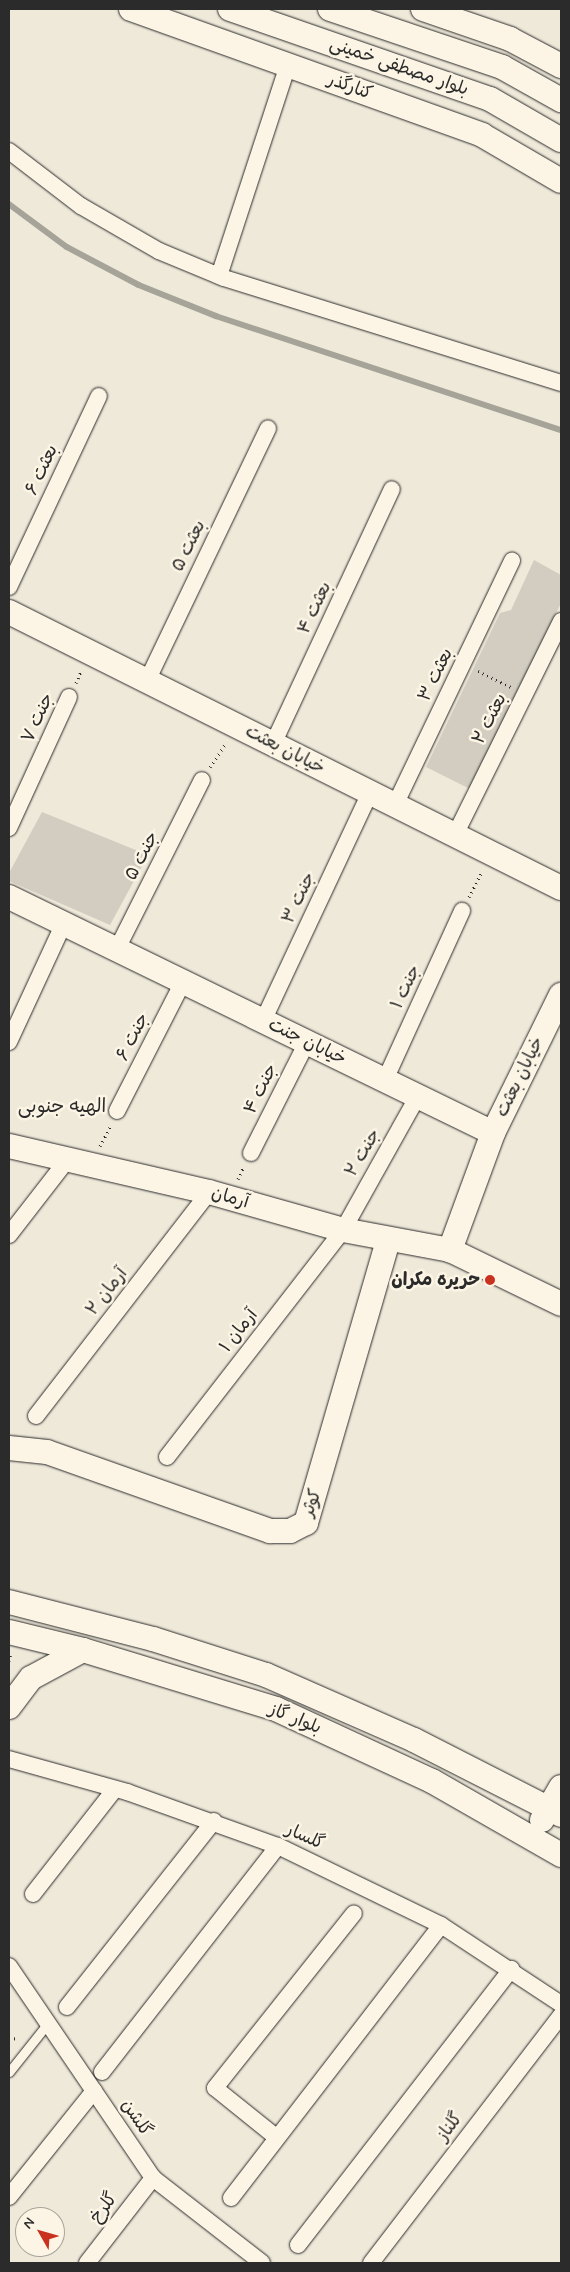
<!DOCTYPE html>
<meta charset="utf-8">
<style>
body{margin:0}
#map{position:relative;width:570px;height:2272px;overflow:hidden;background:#efe9da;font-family:Mynerve,"Playpen Sans Arabic",sans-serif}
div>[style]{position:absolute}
.green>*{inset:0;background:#d2cdc0}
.stream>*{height:5.5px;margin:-2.75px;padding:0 2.75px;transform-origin:2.75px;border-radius:2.75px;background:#a6a399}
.path>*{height:3px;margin-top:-1.5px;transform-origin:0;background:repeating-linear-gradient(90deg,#2b2b2b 0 1px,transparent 0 5px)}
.roads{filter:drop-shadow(0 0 1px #2b2b2b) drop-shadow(0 0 1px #2b2b2b)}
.lane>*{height:9px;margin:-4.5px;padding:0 4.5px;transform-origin:4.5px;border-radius:4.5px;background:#fcf5e5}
.street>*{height:16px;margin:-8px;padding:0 8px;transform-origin:8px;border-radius:8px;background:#fcf5e5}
.secondary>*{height:24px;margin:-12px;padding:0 12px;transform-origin:12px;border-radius:12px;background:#fcf5e5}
.dots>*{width:14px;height:14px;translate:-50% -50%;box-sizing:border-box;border:2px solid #fcf5e5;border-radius:50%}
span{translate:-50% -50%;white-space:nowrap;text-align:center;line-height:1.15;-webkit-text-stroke:5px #fcf5e5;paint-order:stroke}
.street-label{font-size:18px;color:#2b2b2b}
.poi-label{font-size:18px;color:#2b2b2b;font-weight:700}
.right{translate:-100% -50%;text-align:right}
.neighbourhood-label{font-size:19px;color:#2b2b2b}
.frame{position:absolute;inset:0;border:10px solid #2b2b2b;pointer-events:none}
.north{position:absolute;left:15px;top:2207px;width:50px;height:50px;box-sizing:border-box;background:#fcf5e5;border:1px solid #a8a49b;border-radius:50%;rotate:308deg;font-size:14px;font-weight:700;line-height:20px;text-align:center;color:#2b2b2b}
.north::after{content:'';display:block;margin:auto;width:18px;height:22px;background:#c8321e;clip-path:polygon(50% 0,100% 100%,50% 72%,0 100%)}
</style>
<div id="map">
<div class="green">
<div style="clip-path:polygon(534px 560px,561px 575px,561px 603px,470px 789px,426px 767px,500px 613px,511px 610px)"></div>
<div style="clip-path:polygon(42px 812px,148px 855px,110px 925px,9px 881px,9px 873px)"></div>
</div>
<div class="stream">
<div style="left:9px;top:204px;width:72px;rotate:36.6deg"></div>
<div style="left:67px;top:247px;width:81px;rotate:27.8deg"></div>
<div style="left:139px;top:285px;width:83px;rotate:21.9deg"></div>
<div style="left:216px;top:316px;width:363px;rotate:18.3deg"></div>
</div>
<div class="path">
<div style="left:478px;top:671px;width:37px;rotate:26deg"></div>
<div style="left:76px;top:683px;width:13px;rotate:-67deg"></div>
<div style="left:210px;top:767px;width:29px;rotate:-56deg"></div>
<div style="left:469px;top:897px;width:28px;rotate:-63deg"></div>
<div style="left:100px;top:1146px;width:24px;rotate:-62deg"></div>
<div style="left:238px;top:1179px;width:14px;rotate:-65deg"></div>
<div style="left:9px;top:1661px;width:9px;rotate:-77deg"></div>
<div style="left:9px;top:2039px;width:9px;rotate:-6deg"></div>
</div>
<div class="roads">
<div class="lane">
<div style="left:9px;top:2072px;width:63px;rotate:-51.5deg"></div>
</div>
<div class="street">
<div style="left:9px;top:151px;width:91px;rotate:37.4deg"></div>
<div style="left:81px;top:206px;width:90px;rotate:30deg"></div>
<div style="left:159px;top:251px;width:70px;rotate:22.6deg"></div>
<div style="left:224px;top:278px;width:353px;rotate:17.3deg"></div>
<div style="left:219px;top:276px;width:222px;rotate:-71.9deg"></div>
<div style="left:9px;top:587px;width:211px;rotate:-64.8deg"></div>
<div style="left:147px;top:681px;width:280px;rotate:-64.4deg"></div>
<div style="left:273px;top:744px;width:281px;rotate:-65deg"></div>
<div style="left:395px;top:805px;width:271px;rotate:-64.4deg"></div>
<div style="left:9px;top:828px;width:144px;rotate:-65.4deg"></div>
<div style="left:455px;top:835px;width:239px;rotate:-63.6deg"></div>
<div style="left:117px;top:949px;width:189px;rotate:-63.3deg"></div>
<div style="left:263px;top:1021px;width:252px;rotate:-64.9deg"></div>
<div style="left:9px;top:1042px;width:131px;rotate:-65.2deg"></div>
<div style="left:385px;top:1080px;width:186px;rotate:-65.5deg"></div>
<div style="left:117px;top:1111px;width:145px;rotate:-62.9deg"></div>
<div style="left:251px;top:1153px;width:124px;rotate:-63.2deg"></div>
<div style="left:9px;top:1235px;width:96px;rotate:-52.2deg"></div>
<div style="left:36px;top:1416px;width:283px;rotate:-52.3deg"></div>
<div style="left:167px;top:1457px;width:287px;rotate:-52.2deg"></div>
<div style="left:343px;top:1230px;width:154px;rotate:-60.8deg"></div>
<div style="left:9px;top:1759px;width:123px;rotate:15.6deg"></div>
<div style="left:127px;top:1792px;width:160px;rotate:19.7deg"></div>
<div style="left:278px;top:1846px;width:181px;rotate:25.9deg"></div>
<div style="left:441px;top:1925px;width:144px;rotate:33.4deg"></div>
<div style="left:33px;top:1894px;width:133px;rotate:-52deg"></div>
<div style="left:9px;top:1966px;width:256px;rotate:55.8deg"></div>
<div style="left:153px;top:2178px;width:138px;rotate:37.9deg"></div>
<div style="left:67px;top:2007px;width:237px;rotate:-51.7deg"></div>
<div style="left:102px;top:2072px;width:286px;rotate:-52.1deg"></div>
<div style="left:276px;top:2137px;width:78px;rotate:-141.2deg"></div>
<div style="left:215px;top:2088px;width:223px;rotate:-51.5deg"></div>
<div style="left:9px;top:2197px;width:136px;rotate:-51.3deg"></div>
<div style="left:231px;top:2198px;width:344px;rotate:-52.4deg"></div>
<div style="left:298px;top:2245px;width:349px;rotate:-52.3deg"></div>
<div style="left:87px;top:2263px;width:108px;rotate:-52.2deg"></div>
<div style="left:371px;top:2263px;width:312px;rotate:-52.5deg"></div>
</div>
<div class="secondary">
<div style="left:131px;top:9px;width:373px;rotate:19.7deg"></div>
<div style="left:482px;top:135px;width:91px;rotate:30.2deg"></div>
<div style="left:230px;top:9px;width:275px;rotate:19.1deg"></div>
<div style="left:490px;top:99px;width:82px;rotate:30deg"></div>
<div style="left:330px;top:9px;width:182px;rotate:18.6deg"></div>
<div style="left:502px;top:67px;width:68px;rotate:29.2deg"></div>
<div style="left:423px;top:9px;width:92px;rotate:19deg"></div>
<div style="left:510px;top:39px;width:58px;rotate:27.9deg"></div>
<div style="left:9px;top:612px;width:617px;rotate:26.57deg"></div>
<div style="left:9px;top:897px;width:538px;rotate:25.99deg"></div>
<div style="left:493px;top:1133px;width:125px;rotate:110.2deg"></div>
<div style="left:493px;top:1133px;width:154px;rotate:-63.8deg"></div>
<div style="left:9px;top:1146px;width:205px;rotate:13deg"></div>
<div style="left:209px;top:1192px;width:139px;rotate:15.8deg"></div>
<div style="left:343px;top:1230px;width:109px;rotate:10.6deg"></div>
<div style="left:450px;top:1250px;width:123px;rotate:25.9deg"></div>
<div style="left:9px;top:1448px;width:38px;rotate:6deg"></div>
<div style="left:47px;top:1452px;width:237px;rotate:19.5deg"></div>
<div style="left:270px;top:1531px;width:20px"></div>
<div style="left:290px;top:1531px;width:18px;rotate:-27deg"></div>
<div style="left:306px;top:1523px;width:295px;rotate:-73.8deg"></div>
<div style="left:9px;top:1602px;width:149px;rotate:14.4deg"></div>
<div style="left:153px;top:1639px;width:119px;rotate:17.7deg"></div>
<div style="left:266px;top:1675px;width:162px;rotate:23.7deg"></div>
<div style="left:414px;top:1740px;width:165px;rotate:27deg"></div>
<div style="left:9px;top:1632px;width:76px;rotate:13.7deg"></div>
<div style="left:83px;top:1650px;width:202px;rotate:17deg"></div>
<div style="left:276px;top:1709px;width:172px;rotate:24.8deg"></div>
<div style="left:432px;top:1781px;width:149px;rotate:29.8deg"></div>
<div style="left:9px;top:1707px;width:36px;rotate:-53deg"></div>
<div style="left:31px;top:1678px;width:59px;rotate:-28.3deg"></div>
<div style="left:542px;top:1820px;width:38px;rotate:-60deg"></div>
</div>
</div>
<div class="dots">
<div style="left:490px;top:1280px;background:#c8321e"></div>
</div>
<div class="street-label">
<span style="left:399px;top:67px;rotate:19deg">بلوار مصطفی خمینی</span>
<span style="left:350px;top:87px;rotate:20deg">کنارگذر</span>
<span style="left:42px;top:470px;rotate:-65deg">بعثت ۶</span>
<span style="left:189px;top:546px;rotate:-64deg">بعثت ۵</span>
<span style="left:315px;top:608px;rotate:-65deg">بعثت ۴</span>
<span style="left:436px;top:675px;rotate:-64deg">بعثت ۳</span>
<span style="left:38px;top:718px;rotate:-65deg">جنت ۷</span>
<span style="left:490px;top:719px;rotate:-63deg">بعثت ۲</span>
<span style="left:285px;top:750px;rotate:27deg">خیابان بعثت</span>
<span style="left:142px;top:856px;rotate:-63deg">جنت ۵</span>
<span style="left:299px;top:898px;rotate:-65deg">جنت ۳</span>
<span style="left:406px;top:987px;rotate:-65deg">جنت ۱</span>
<span style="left:133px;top:1037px;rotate:-63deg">جنت ۶</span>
<span style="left:307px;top:1042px;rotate:26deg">خیابان جنت</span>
<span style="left:520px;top:1077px;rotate:-64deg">خیابان بعثت</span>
<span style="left:261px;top:1089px;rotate:-64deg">جنت ۴</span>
<span style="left:363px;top:1153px;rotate:-60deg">جنت ۲</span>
<span style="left:230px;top:1198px;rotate:16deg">آرمان</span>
<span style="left:107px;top:1292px;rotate:-52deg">آرمان ۲</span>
<span style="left:239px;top:1331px;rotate:-52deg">آرمان ۱</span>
<span style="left:312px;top:1503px;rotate:-70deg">کوثر</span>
<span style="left:295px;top:1719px;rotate:22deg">بلوار گاز</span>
<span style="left:305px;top:1837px;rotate:24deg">گلسار</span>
<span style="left:136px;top:2118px;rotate:56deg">گلشن</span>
<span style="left:450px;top:2127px;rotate:-53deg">گلناز</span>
<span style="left:104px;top:2208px;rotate:-52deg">گلرخ</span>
</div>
<div class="poi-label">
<span class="right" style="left:480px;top:1280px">حریره مکران</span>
</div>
<div class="neighbourhood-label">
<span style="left:62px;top:1107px">الهیه جنوبی</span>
</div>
<div class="frame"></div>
<div class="north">N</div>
</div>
